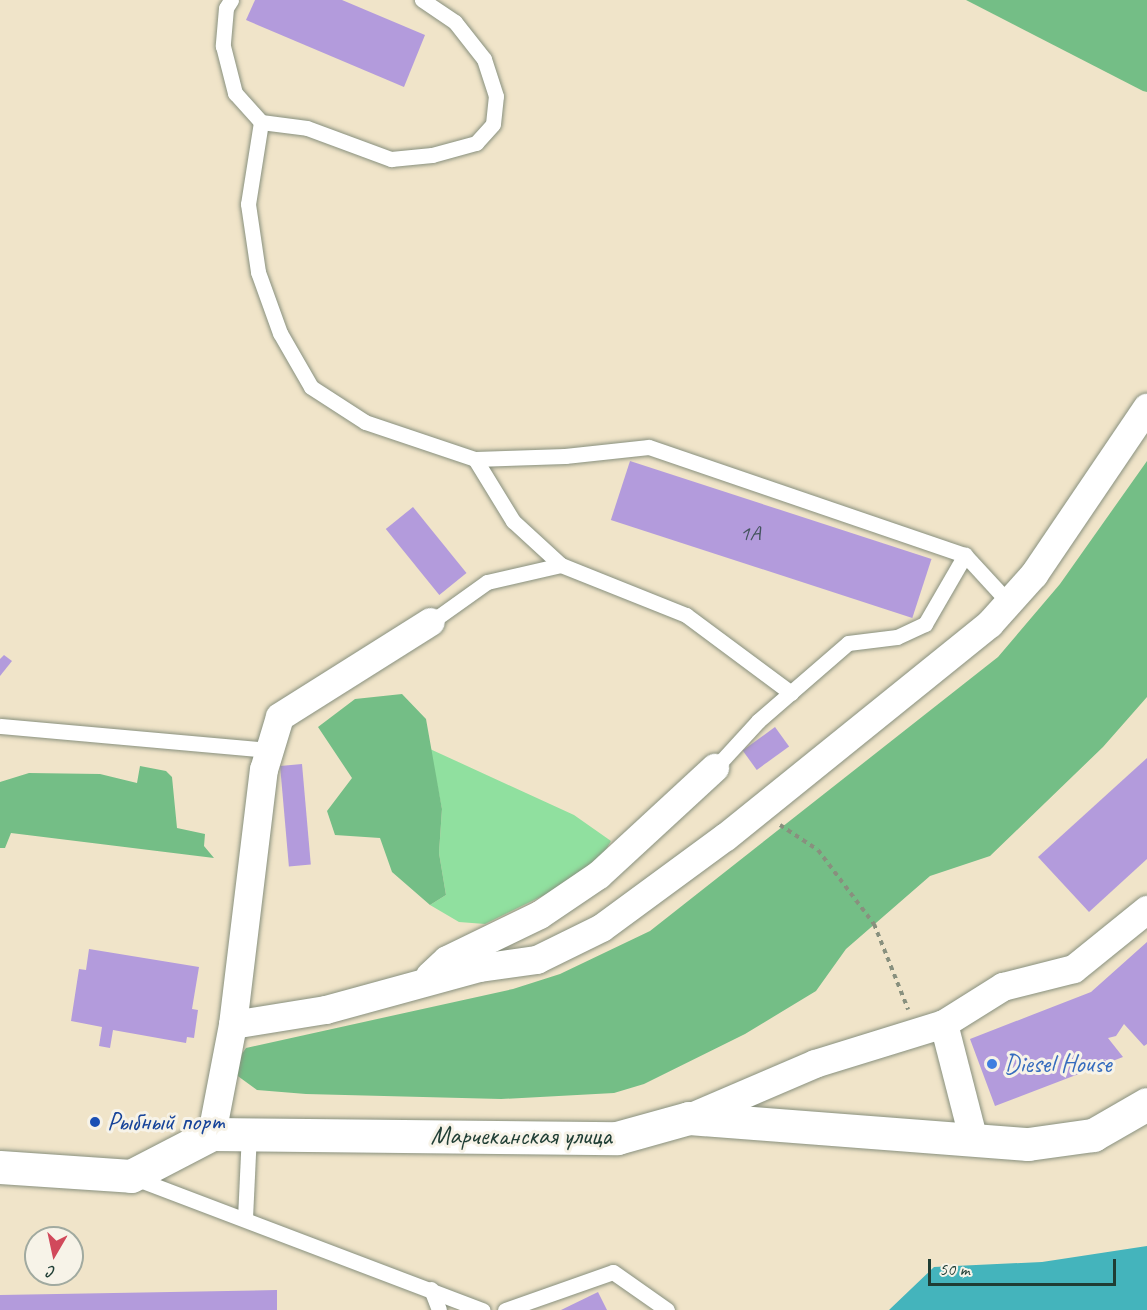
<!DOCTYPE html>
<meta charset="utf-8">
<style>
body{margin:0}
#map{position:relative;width:1147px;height:1310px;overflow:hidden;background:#f0e4c9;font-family:Caveat,sans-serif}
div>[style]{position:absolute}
.green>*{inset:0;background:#90e09f}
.forest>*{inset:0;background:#74be86}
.water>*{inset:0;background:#44b4bc}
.building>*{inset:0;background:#b39bdc;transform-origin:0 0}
.path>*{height:4px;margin-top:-2px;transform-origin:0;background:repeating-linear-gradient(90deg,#88907e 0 4.5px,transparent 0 9px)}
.roads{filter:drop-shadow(0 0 2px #88907e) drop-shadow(0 0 2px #88907e)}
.service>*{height:15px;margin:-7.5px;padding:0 7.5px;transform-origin:7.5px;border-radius:7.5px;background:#fff}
.minor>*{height:28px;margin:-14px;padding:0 14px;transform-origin:14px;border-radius:14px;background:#fff}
.tertiary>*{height:33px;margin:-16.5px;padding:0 16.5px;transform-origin:16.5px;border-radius:16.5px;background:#fff}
.dots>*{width:16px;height:16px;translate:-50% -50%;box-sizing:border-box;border:3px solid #f7f3e8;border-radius:50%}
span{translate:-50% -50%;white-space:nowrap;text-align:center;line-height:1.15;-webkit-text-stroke:6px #f7f3e8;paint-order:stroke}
.number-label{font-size:22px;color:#44545e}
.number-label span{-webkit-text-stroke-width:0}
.shop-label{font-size:26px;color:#366cbe}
.left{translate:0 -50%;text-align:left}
.transit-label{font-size:26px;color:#164399}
.street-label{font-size:26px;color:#1f3d34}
.north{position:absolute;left:24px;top:1226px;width:60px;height:60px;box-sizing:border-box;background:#f7f3e8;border:2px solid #a1aaa0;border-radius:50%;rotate:189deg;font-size:16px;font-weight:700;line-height:24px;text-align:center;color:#1f3d34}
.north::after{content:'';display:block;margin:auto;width:21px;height:27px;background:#d1495b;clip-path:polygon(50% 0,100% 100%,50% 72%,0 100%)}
.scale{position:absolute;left:928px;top:1259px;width:188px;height:27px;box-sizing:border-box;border:3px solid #1f3d34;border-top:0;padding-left:8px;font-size:18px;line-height:21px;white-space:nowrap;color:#1f3d34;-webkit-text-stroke:4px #f7f3e8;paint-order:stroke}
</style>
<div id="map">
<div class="green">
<div style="clip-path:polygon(430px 749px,574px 815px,611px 841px,604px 853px,569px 883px,485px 924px,459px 922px,430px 905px,446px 895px,439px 853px,442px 809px)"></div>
</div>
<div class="forest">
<div style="clip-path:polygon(966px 0,1147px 0,1147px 92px,1143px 91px)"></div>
<div style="clip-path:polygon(1147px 461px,1147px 697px,1103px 747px,990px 856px,930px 876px,846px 949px,816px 991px,745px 1034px,644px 1084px,614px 1093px,501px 1099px,306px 1094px,257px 1090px,235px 1074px,237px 1061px,246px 1048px,513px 989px,560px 974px,650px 931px,998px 657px,1060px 584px)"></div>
<div style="clip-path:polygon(402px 694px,426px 719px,442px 809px,439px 853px,446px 895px,430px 905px,392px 872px,380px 838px,335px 835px,327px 811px,352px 778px,318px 727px,355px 699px)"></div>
<div style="clip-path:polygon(140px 766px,166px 771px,172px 777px,177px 828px,205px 834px,204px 846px,214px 858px,11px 833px,5px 848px,0 848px,0 782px,29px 773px,100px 774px,137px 783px)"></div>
</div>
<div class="water">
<div style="clip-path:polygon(1147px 1246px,1147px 1310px,889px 1310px,934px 1267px,1042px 1262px)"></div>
</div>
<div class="building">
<div style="clip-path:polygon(255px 0,342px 0,425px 35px,404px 87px,246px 20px)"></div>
<div style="left:630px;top:461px;width:317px;height:62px;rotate:18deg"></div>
<div style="left:413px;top:507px;width:85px;height:35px;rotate:51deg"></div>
<div style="clip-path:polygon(4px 655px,12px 661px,0 676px,0 659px)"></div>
<div style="left:775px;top:727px;width:24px;height:40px;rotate:54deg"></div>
<div style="clip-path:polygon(1147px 758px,1147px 859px,1089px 912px,1038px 857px)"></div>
<div style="left:302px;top:764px;width:101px;height:22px;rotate:85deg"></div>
<div style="clip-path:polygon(1147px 942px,1147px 1044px,1144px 1046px,1124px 1024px,1116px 1036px,1108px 1038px,1123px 1057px,995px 1106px,970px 1039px,1091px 992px)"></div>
<div style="clip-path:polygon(89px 949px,199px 967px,192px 1009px,198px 1010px,194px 1038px,187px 1037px,186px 1043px,113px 1030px,110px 1048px,99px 1046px,102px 1027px,71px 1021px,79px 969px,86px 970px)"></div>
<div style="clip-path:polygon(277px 1290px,277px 1310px,0 1310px,0 1295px)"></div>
<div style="clip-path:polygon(598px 1292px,607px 1310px,561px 1310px)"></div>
</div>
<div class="path">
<div style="left:780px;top:825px;width:45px;rotate:33.3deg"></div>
<div style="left:818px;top:850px;width:93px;rotate:52.9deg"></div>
<div style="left:874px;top:924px;width:92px;rotate:68.2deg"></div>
</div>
<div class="roads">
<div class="service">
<div style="left:231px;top:0;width:9px;rotate:122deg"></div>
<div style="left:226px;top:8px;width:38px;rotate:95deg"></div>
<div style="left:223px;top:46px;width:49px;rotate:75.7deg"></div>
<div style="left:235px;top:93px;width:39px;rotate:48deg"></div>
<div style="left:261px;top:122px;width:46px;rotate:7.4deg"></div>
<div style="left:307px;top:128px;width:90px;rotate:20.3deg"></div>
<div style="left:391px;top:159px;width:41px;rotate:-5.6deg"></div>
<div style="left:432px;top:155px;width:46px;rotate:-15.3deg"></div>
<div style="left:476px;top:143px;width:25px;rotate:-48deg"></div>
<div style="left:493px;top:124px;width:28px;rotate:-84deg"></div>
<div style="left:496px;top:96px;width:39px;rotate:-108deg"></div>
<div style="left:484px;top:59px;width:47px;rotate:-128.1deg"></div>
<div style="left:455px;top:22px;width:40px;rotate:-146deg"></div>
<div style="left:261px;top:122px;width:83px;rotate:99deg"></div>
<div style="left:248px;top:204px;width:69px;rotate:81.6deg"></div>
<div style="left:258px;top:272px;width:65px;rotate:70.2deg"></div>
<div style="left:280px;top:333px;width:62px;rotate:60.1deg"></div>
<div style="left:311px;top:387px;width:64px;rotate:32.9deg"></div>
<div style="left:365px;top:422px;width:116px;rotate:18.6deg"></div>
<div style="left:475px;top:459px;width:90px;rotate:-1.9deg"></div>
<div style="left:565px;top:456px;width:84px;rotate:-6.1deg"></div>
<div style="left:649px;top:447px;width:334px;rotate:18.9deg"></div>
<div style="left:965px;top:555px;width:67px;rotate:47.4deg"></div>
<div style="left:475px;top:459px;width:73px;rotate:58.5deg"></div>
<div style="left:513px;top:521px;width:65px;rotate:42.5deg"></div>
<div style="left:561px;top:565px;width:135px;rotate:21.8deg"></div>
<div style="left:686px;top:615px;width:131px;rotate:36.6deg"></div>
<div style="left:431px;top:622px;width:69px;rotate:-35.5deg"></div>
<div style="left:487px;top:582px;width:76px;rotate:-12.9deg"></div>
<div style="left:0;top:726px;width:271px;rotate:5.1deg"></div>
<div style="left:715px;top:768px;width:64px;rotate:-47.5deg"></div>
<div style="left:758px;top:721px;width:119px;rotate:-40.9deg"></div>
<div style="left:848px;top:643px;width:49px;rotate:-7deg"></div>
<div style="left:897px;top:637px;width:31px;rotate:-25deg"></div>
<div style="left:925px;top:624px;width:80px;rotate:-59.9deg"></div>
<div style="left:132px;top:1177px;width:375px;rotate:20.8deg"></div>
<div style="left:245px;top:1218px;width:84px;rotate:-87.3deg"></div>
<div style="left:431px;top:1289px;width:22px;rotate:69deg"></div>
<div style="left:505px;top:1310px;width:114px;rotate:-19.4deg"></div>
<div style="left:613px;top:1272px;width:66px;rotate:35.1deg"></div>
</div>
<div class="minor">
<div style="left:430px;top:976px;width:23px;rotate:-43deg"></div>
<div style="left:447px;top:960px;width:103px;rotate:-25.8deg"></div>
<div style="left:540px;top:915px;width:71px;rotate:-34.1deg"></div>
<div style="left:599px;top:875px;width:158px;rotate:-42.7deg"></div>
<div style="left:944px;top:1024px;width:121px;rotate:75.6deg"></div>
<div style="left:233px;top:1025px;width:94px;rotate:-9.2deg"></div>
<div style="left:326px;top:1010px;width:160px;rotate:-15.3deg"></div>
<div style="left:480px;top:968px;width:58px;rotate:-8deg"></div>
<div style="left:537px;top:960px;width:72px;rotate:-26.2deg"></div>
<div style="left:602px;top:928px;width:154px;rotate:-36.3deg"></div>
<div style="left:726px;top:837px;width:339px;rotate:-38.9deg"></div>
<div style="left:990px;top:624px;width:66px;rotate:-48.1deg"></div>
<div style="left:1034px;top:575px;width:202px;rotate:-55.9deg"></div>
<div style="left:689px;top:1118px;width:137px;rotate:-23.2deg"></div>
<div style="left:815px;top:1064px;width:135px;rotate:-17.2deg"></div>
<div style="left:944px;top:1024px;width:70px;rotate:-32.1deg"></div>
<div style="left:1003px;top:987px;width:73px;rotate:-14.2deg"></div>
<div style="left:1074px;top:969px;width:94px;rotate:-38.9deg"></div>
<div style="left:212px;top:1134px;width:111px;rotate:-79.1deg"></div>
<div style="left:233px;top:1025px;width:257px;rotate:-83.1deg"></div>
<div style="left:264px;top:770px;width:55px;rotate:-73.2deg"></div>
<div style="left:280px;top:717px;width:178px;rotate:-32.2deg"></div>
</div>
<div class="tertiary">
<div style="left:0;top:1167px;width:131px;rotate:3.9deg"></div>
<div style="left:131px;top:1176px;width:91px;rotate:-27.4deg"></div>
<div style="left:212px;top:1134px;width:405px;rotate:0.6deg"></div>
<div style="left:617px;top:1138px;width:75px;rotate:-15.5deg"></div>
<div style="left:689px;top:1118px;width:340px;rotate:4.4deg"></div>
<div style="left:1028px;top:1144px;width:66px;rotate:-7.9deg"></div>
<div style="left:1093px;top:1135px;width:62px;rotate:-29.9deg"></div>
</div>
</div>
<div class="dots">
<div style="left:992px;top:1064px;background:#3f7fe0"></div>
<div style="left:95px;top:1122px;background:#1a4fb4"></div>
</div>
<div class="number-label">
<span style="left:750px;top:534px">1А</span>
</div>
<div class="shop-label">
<span class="left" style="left:1004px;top:1064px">Diesel House</span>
</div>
<div class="transit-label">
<span class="left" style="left:107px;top:1122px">Рыбный порт</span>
</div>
<div class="street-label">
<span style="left:521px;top:1136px">Марчеканская улица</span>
</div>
<div class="north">С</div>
<div class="scale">50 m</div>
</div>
